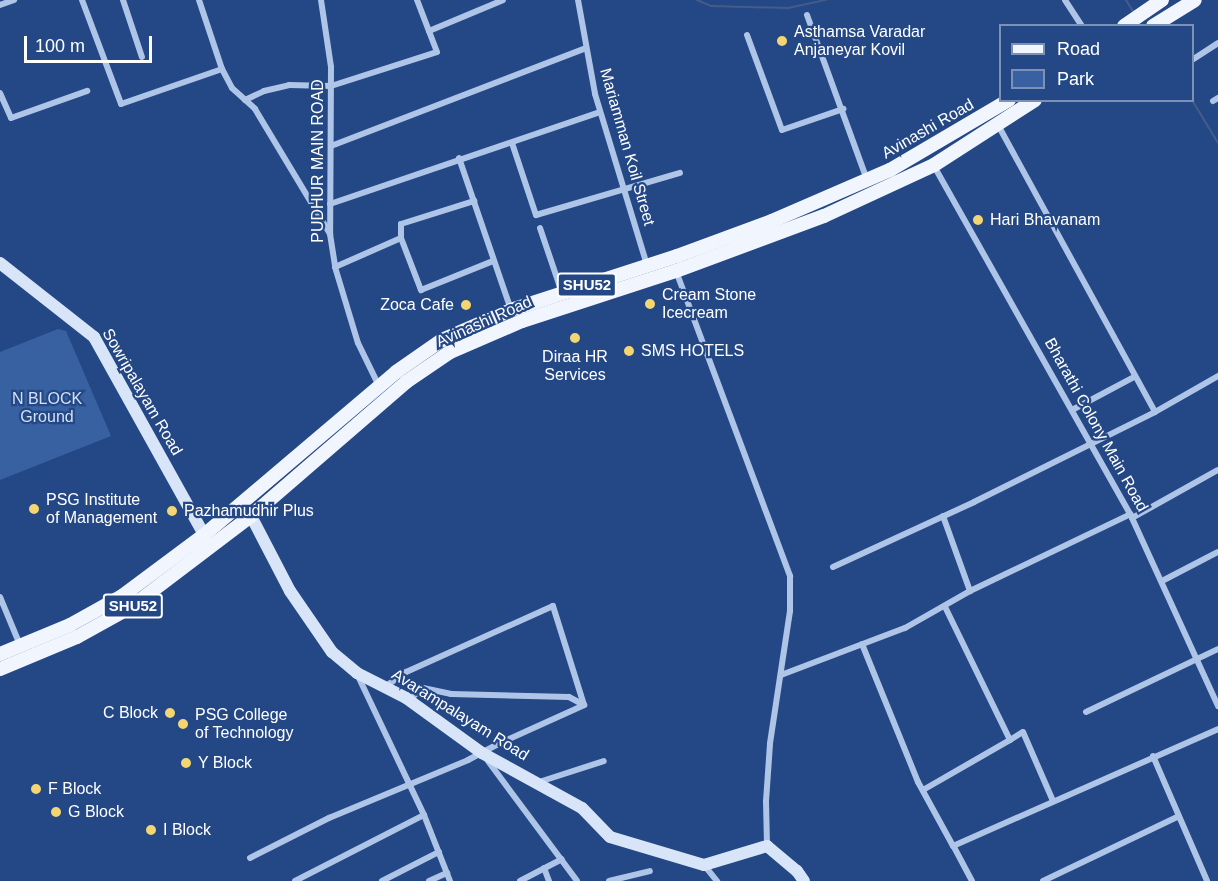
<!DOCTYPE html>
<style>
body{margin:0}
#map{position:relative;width:1218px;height:881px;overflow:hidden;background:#244885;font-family:Arial,sans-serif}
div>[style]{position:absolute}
.green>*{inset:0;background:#3861a2}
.stream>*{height:2px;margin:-1px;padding:0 1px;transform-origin:1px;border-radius:1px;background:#435d89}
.street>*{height:6px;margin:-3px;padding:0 3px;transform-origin:3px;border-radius:3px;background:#aec5e8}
.secondary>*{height:12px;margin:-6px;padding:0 6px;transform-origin:6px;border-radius:6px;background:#d8e4f7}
.primary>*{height:14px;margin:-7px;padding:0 7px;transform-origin:7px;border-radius:7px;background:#f1f5fe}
.dots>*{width:16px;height:16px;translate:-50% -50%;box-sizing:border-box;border:3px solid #244885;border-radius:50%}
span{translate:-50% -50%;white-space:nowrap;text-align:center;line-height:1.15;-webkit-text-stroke:4.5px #244885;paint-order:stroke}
.shield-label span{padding:2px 4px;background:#244885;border:2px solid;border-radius:4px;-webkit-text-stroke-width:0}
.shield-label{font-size:15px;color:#fff;font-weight:700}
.poi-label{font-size:16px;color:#fff}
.left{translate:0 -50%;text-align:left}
.right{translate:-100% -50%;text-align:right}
.street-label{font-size:16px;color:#fff}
.park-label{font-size:16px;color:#d2e0f7}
.legend{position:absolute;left:999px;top:24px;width:195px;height:78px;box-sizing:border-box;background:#244885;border:2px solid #7c91b6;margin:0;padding:8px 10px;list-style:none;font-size:18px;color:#fff}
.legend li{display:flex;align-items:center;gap:12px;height:30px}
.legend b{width:30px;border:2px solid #7c91b6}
.scale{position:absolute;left:24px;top:36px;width:128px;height:27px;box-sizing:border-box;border:3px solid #fff;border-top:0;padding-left:8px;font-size:18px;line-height:21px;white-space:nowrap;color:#fff;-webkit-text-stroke:4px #244885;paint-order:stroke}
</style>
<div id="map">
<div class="green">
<div style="clip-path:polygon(58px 329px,66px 331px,111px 436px,0 480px,0 352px)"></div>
</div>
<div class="stream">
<div style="left:697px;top:0;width:15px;rotate:23deg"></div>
<div style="left:711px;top:6px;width:77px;rotate:1.5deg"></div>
<div style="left:788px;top:8px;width:39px;rotate:-12deg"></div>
<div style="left:1126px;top:0;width:15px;rotate:58deg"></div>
<div style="left:1192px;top:100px;width:50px;rotate:58.8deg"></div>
</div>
<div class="street">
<div style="left:82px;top:0;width:111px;rotate:69.4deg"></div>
<div style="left:121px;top:104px;width:107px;rotate:-19.1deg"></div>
<div style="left:123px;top:0;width:60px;rotate:71.6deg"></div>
<div style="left:199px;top:0;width:73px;rotate:71.6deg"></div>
<div style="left:222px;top:69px;width:21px;rotate:62deg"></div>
<div style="left:232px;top:88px;width:31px;rotate:42deg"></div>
<div style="left:255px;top:109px;width:146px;rotate:59deg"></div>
<div style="left:321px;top:0;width:68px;rotate:81.5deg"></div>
<div style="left:331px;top:67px;width:167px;rotate:90.3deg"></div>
<div style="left:330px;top:234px;width:33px;rotate:81deg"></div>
<div style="left:335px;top:267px;width:79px;rotate:73.2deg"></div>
<div style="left:358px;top:343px;width:48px;rotate:64deg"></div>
<div style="left:578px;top:0;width:96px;rotate:79.7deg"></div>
<div style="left:595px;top:94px;width:179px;rotate:73.1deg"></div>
<div style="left:1065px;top:0;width:31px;rotate:57deg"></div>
<div style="left:0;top:5px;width:15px;rotate:-20deg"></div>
<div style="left:807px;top:15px;width:176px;rotate:70deg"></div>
<div style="left:429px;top:31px;width:80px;rotate:-22.7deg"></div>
<div style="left:747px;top:35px;width:101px;rotate:69.8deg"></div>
<div style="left:782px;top:130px;width:65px;rotate:-19deg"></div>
<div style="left:1192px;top:60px;width:31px;rotate:-33deg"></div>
<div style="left:0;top:93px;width:27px;rotate:66deg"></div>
<div style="left:11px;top:118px;width:81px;rotate:-19.6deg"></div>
<div style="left:245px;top:100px;width:21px;rotate:-25deg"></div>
<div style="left:264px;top:91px;width:26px;rotate:-13deg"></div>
<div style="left:289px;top:85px;width:42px;rotate:1.4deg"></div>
<div style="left:331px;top:86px;width:111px;rotate:-17.8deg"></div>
<div style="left:437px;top:52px;width:56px;rotate:-111deg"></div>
<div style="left:1213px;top:101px;width:6px;rotate:-31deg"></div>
<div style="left:998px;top:125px;width:327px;rotate:61.3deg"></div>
<div style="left:512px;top:143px;width:76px;rotate:71.6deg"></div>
<div style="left:536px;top:215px;width:150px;rotate:-16.3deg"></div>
<div style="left:331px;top:146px;width:273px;rotate:-21deg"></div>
<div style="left:459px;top:158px;width:161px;rotate:71.1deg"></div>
<div style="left:934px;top:166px;width:404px;rotate:60.6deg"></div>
<div style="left:1132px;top:518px;width:207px;rotate:65.4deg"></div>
<div style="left:330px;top:204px;width:285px;rotate:-18.8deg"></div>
<div style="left:540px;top:228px;width:69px;rotate:71.3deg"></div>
<div style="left:401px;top:238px;width:56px;rotate:69deg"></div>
<div style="left:421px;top:290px;width:78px;rotate:-21.9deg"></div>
<div style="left:335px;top:267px;width:72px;rotate:-23.7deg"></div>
<div style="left:401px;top:238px;width:14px;rotate:-90deg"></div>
<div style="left:401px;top:224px;width:77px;rotate:-17.5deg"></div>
<div style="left:676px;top:271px;width:326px;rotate:69.5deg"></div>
<div style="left:790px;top:576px;width:35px;rotate:90deg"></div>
<div style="left:790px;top:611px;width:134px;rotate:98.6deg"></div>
<div style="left:770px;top:744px;width:57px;rotate:94deg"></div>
<div style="left:766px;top:801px;width:45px;rotate:88.7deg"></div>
<div style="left:1072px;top:410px;width:70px;rotate:-28deg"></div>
<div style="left:943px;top:516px;width:80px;rotate:70.2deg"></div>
<div style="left:1132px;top:518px;width:98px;rotate:-29.2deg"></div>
<div style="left:833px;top:567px;width:155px;rotate:-24.7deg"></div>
<div style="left:974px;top:502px;width:202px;rotate:-26.4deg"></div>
<div style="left:1155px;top:412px;width:73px;rotate:-29.7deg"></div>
<div style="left:1162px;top:581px;width:63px;rotate:-27.4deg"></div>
<div style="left:0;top:597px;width:52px;rotate:67.4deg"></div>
<div style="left:862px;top:644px;width:149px;rotate:67.9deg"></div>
<div style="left:918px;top:782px;width:73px;rotate:61.3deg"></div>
<div style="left:781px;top:675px;width:133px;rotate:-20.8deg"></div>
<div style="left:905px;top:628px;width:75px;rotate:-29.6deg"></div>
<div style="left:970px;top:591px;width:178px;rotate:-25.6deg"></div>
<div style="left:358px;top:676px;width:154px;rotate:64.6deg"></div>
<div style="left:424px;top:815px;width:71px;rotate:68.5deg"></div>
<div style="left:409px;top:700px;width:18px;rotate:-41deg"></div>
<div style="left:423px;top:688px;width:29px;rotate:12deg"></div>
<div style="left:451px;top:694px;width:118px;rotate:1.5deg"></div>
<div style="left:569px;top:697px;width:17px;rotate:28deg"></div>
<div style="left:1086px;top:712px;width:146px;rotate:-25.5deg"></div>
<div style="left:1010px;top:740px;width:15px;rotate:-32deg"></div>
<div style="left:1023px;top:732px;width:75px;rotate:66.5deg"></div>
<div style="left:1153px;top:756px;width:136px;rotate:66.6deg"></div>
<div style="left:488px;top:761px;width:149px;rotate:53.4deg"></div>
<div style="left:539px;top:782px;width:68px;rotate:-17.9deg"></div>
<div style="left:923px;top:790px;width:100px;rotate:-29.9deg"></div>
<div style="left:1010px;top:740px;width:148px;rotate:-116deg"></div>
<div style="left:250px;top:858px;width:89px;rotate:-26.9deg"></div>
<div style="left:329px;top:818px;width:151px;rotate:-22.6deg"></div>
<div style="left:468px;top:760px;width:32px;rotate:-28deg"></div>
<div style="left:496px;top:745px;width:97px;rotate:-24.4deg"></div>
<div style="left:584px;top:705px;width:104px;rotate:-107.4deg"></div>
<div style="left:553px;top:606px;width:161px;rotate:155.8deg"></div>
<div style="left:406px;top:672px;width:24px;rotate:145deg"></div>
<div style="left:704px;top:865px;width:21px;rotate:51deg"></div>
<div style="left:544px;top:868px;width:14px;rotate:69deg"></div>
<div style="left:295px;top:881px;width:145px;rotate:-27.1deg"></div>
<div style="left:382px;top:881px;width:64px;rotate:-27deg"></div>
<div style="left:429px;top:881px;width:20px;rotate:-24deg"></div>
<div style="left:520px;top:881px;width:47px;rotate:-27.6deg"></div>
<div style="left:609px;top:881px;width:42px;rotate:-13.7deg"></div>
<div style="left:972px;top:881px;width:40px;rotate:-118deg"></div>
<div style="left:953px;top:846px;width:290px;rotate:-23.8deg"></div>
<div style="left:1043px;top:881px;width:148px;rotate:-25.5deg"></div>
</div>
<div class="secondary">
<div style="left:0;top:263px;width:120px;rotate:38.2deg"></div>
<div style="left:94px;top:337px;width:227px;rotate:60.9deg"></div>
<div style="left:251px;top:516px;width:85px;rotate:62.5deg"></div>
<div style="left:290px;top:591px;width:74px;rotate:55.5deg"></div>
<div style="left:332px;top:652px;width:33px;rotate:40deg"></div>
<div style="left:357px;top:673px;width:55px;rotate:27deg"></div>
<div style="left:406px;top:698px;width:94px;rotate:35.9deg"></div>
<div style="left:482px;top:753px;width:114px;rotate:28.8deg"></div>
<div style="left:582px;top:808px;width:40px;rotate:46deg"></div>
<div style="left:610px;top:837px;width:98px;rotate:16.6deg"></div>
<div style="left:704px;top:865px;width:66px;rotate:-16.8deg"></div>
<div style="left:767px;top:846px;width:39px;rotate:40deg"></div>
<div style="left:797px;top:871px;width:12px;rotate:55deg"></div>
</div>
<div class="primary">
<div style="left:1124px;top:26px;width:46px;rotate:-34.4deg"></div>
<div style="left:1153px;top:26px;width:49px;rotate:-31.8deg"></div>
<div style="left:0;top:654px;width:76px;rotate:-22.5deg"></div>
<div style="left:70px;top:625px;width:60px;rotate:-29.1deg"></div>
<div style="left:122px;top:596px;width:102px;rotate:-36.6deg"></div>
<div style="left:204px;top:535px;width:252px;rotate:-40.3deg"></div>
<div style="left:396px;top:372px;width:56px;rotate:-34.8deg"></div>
<div style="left:442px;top:340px;width:75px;rotate:-23.5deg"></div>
<div style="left:511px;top:310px;width:175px;rotate:-18deg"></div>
<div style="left:677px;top:256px;width:101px;rotate:-20.2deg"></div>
<div style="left:772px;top:221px;width:129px;rotate:-23.4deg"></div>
<div style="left:890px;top:170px;width:138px;rotate:-30.5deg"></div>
<div style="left:0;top:669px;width:83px;rotate:-22.6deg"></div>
<div style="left:77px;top:637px;width:62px;rotate:-29.1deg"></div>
<div style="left:131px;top:607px;width:151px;rotate:-37.2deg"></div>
<div style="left:251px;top:516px;width:205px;rotate:-40.8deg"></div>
<div style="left:406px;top:382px;width:53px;rotate:-34.3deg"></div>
<div style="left:450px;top:352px;width:78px;rotate:-23.3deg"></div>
<div style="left:522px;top:321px;width:162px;rotate:-18deg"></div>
<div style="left:676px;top:271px;width:158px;rotate:-20.4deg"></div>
<div style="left:824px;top:216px;width:121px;rotate:-24.9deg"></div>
<div style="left:934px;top:165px;width:120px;rotate:-32.8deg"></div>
</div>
<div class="dots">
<div style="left:782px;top:41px;background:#f3d671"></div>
<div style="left:978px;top:220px;background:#f3d671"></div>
<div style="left:650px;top:304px;background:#f3d671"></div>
<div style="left:466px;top:305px;background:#f3d671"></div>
<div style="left:575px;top:338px;background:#f3d671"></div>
<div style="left:629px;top:351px;background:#f3d671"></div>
<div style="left:34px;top:509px;background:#f3d671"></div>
<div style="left:172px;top:511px;background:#f3d671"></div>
<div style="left:170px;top:713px;background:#f3d671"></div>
<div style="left:183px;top:724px;background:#f3d671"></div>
<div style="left:186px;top:763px;background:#f3d671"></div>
<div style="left:36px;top:789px;background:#f3d671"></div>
<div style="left:56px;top:812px;background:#f3d671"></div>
<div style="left:151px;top:830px;background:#f3d671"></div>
</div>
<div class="shield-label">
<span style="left:587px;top:285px">SHU52</span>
<span style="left:133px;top:606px">SHU52</span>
</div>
<div class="poi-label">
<span class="left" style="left:794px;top:41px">Asthamsa Varadar<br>Anjaneyar Kovil</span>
<span class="left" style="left:990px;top:220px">Hari Bhavanam</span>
<span class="left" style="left:662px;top:304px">Cream Stone<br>Icecream</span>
<span class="right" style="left:454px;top:305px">Zoca Cafe</span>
<span class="left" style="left:641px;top:351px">SMS HOTELS</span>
<span style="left:575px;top:366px">Diraa HR<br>Services</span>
<span class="left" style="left:46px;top:509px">PSG Institute<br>of Management</span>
<span class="left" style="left:184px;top:511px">Pazhamudhir Plus</span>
<span class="right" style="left:158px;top:713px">C Block</span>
<span class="left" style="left:195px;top:724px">PSG College<br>of Technology</span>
<span class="left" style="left:198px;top:763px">Y Block</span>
<span class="left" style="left:48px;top:789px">F Block</span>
<span class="left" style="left:68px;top:812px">G Block</span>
<span class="left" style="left:163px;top:830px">I Block</span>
</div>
<div class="street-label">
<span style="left:928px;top:129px;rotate:-30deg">Avinashi Road</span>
<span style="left:627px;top:147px;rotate:74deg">Mariamman Koil Street</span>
<span style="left:318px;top:161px;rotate:-90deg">PUDHUR MAIN ROAD</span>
<span style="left:484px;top:322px;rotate:-24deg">Avinashi Road</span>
<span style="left:142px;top:392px;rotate:60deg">Sowripalayam Road</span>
<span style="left:1096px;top:425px;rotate:61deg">Bharathi Colony Main Road</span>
<span style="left:460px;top:715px;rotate:32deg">Avarampalayam Road</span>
</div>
<div class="park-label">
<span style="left:47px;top:408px">N BLOCK<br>Ground</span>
</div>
<ul class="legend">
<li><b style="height:8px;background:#f1f5fe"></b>Road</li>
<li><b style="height:16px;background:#3861a2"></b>Park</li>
</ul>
<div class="scale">100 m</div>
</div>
